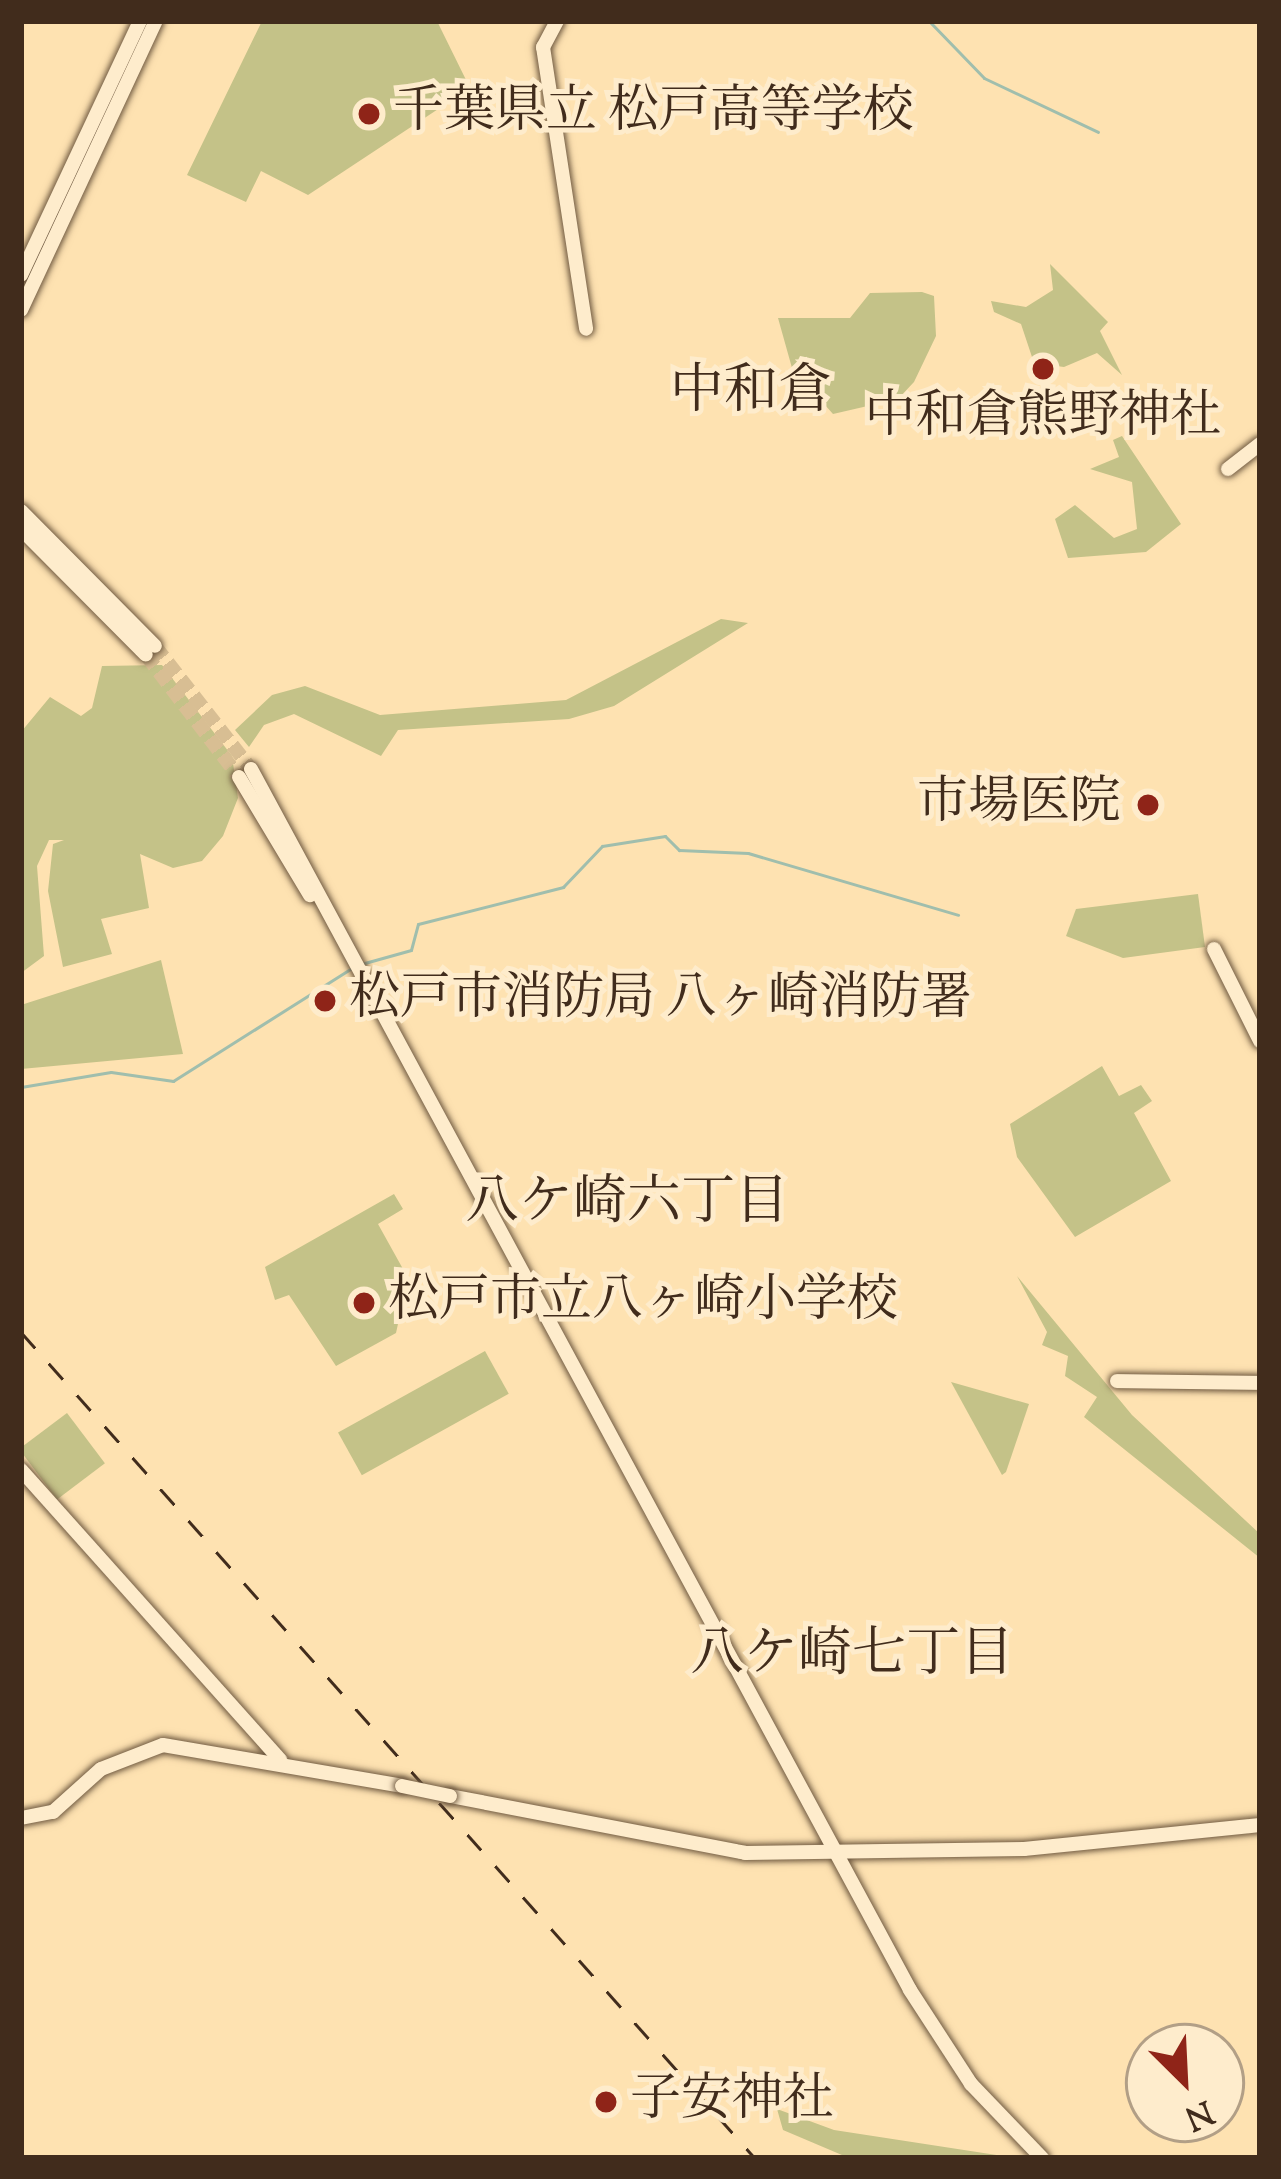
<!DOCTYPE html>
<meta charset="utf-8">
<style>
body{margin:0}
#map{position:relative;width:1281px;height:2179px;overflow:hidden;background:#fee2b1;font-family:"Sorts Mill Goudy","Noto Serif JP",serif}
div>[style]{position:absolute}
.green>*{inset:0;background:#c4c288;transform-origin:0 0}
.stream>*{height:3px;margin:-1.5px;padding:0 1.5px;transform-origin:1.5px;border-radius:1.5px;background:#a0bead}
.minor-tunnel>*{height:14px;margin-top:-7px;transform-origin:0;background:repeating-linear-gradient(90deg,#d8be93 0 14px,transparent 0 21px)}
.roads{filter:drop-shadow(0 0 3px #705a41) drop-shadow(0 0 3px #705a41)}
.minor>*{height:14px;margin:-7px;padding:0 7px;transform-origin:7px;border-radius:7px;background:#feeccc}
.rail>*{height:3px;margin-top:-1.5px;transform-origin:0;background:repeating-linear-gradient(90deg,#412c1c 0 21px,transparent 0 42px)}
.bridges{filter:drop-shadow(0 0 3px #705a41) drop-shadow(0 0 3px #705a41)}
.minor-bridge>*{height:14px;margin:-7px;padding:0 7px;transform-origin:7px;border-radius:7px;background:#feeccc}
.dots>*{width:33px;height:33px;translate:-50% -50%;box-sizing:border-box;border:6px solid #feeccc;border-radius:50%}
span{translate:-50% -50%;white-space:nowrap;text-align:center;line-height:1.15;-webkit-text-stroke:10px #feeccc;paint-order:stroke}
.poi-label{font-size:51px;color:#412c1c}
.left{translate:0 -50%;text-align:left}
.right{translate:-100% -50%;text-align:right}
.neighbourhood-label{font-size:54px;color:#412c1c}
.frame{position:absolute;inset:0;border:24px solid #412c1c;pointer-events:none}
.north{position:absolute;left:1125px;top:2023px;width:120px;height:120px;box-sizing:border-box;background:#feeccc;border:3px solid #b29f86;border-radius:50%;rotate:156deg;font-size:33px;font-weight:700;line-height:48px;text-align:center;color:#412c1c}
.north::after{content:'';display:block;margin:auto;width:42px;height:54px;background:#8f2418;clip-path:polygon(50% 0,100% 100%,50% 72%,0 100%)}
</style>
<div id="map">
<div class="green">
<div style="clip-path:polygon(262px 21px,437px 21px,470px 88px,308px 195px,261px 171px,246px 202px,187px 175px)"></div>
<div style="clip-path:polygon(1050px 264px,1108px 322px,1100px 331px,1122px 375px,1097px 353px,1064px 367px,1034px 363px,1021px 324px,994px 312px,991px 301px,1026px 307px,1053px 290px)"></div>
<div style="clip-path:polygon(922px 292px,934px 296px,936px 336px,914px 382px,898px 399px,833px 414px,792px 368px,778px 318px,850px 318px,870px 293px)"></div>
<div style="clip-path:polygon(1122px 436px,1181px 524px,1146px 552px,1068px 558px,1055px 519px,1075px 505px,1114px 538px,1137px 529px,1132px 482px,1090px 469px,1119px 457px,1113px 440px)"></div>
<div style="clip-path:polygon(721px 619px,748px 623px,614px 706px,569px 719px,398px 730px,381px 756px,294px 714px,264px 725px,249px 747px,235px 730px,272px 695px,305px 686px,380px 715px,566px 700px)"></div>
<div style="clip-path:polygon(162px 665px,232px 756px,238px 798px,223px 836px,202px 861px,173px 868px,140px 854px,149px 908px,101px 919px,112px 954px,63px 967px,48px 891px,53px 844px,64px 840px,49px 840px,37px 866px,44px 956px,21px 973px,21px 732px,50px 697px,81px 716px,92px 708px,102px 666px)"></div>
<div style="clip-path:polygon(1198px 894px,1205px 947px,1123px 958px,1066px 936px,1076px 909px)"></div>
<div style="clip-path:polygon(161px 960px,183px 1054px,21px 1069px,21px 1005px)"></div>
<div style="clip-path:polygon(1102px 1066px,1119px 1096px,1141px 1085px,1152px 1101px,1134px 1113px,1171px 1181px,1075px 1237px,1017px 1157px,1010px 1124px)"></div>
<div style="clip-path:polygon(394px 1194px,403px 1209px,378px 1224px,408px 1278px,396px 1333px,336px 1366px,289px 1295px,275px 1300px,265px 1267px)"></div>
<div style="clip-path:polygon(1017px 1276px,1132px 1415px,1260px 1534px,1260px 1558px,1084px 1417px,1097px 1397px,1065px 1376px,1068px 1356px,1042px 1345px,1047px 1332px)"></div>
<div style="left:485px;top:1351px;width:49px;height:168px;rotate:61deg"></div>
<div style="clip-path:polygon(951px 1382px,1029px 1404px,1006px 1472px,1002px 1475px)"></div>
<div style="left:67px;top:1413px;width:63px;height:60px;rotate:53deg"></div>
<div style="clip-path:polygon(777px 2109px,834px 2130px,1016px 2158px,849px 2158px,783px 2130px)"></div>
</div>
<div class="stream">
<div style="left:929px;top:21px;width:79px;rotate:46deg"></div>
<div style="left:984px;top:78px;width:126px;rotate:25.3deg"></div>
<div style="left:361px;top:964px;width:52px;rotate:-15.6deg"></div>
<div style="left:411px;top:950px;width:27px;rotate:-75deg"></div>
<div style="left:418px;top:924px;width:150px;rotate:-14.3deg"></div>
<div style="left:563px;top:887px;width:57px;rotate:-46.4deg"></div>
<div style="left:602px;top:846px;width:64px;rotate:-9deg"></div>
<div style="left:665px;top:836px;width:20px;rotate:45deg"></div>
<div style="left:679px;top:850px;width:69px;rotate:2.5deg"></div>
<div style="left:748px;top:853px;width:219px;rotate:16.4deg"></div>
<div style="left:21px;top:1087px;width:91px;rotate:-9.5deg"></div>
<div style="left:111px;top:1072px;width:63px;rotate:8.3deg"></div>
<div style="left:173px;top:1081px;width:212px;rotate:-32.3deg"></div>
</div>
<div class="minor-tunnel">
<div style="left:155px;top:646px;width:156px;rotate:52deg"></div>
<div style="left:146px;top:655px;width:153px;rotate:52.7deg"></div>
</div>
<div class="roads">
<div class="minor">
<div style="left:557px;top:21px;width:30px;rotate:118deg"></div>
<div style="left:543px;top:47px;width:285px;rotate:81.3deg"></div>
<div style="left:21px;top:275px;width:280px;rotate:-64.9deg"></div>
<div style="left:21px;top:310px;width:319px;rotate:-65deg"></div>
<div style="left:1228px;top:469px;width:41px;rotate:-38deg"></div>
<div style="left:21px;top:511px;width:190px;rotate:45.2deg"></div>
<div style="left:21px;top:529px;width:177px;rotate:45.2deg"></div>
<div style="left:251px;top:769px;width:1387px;rotate:61.64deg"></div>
<div style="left:910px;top:1990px;width:112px;rotate:57deg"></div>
<div style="left:971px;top:2084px;width:103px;rotate:46.2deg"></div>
<div style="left:239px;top:777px;width:138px;rotate:59deg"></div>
<div style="left:1214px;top:949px;width:103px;rotate:63.4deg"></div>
<div style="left:1117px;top:1381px;width:143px;rotate:0.8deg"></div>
<div style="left:21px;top:1470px;width:389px;rotate:48.2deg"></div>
<div style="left:450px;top:1796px;width:300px;rotate:10.9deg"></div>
<div style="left:745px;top:1853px;width:279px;rotate:-0.8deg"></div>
<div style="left:1024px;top:1849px;width:237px;rotate:-5.8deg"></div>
<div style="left:21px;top:1818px;width:33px;rotate:-11deg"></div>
<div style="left:53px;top:1812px;width:64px;rotate:-41.9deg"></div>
<div style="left:101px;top:1769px;width:66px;rotate:-21.2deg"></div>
<div style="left:163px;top:1745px;width:242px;rotate:9.7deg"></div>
</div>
</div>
<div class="rail">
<div style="left:21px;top:1332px;width:1105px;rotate:48.38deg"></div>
</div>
<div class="bridges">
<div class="minor-bridge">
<div style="left:402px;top:1786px;width:49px;rotate:11.8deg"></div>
</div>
</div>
<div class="dots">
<div style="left:369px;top:114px;background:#8f2418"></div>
<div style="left:1043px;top:369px;background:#8f2418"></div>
<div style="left:1148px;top:805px;background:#8f2418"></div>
<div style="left:325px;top:1001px;background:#8f2418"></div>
<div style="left:364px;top:1303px;background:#8f2418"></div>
<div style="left:606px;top:2102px;background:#8f2418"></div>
</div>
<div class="poi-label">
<span class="left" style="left:393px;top:114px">千葉県立 松戸高等学校</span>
<span style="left:1043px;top:419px">中和倉熊野神社</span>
<span class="right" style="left:1121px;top:805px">市場医院</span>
<span class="left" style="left:349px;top:1001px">松戸市消防局 八ヶ崎消防署</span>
<span class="left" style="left:388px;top:1303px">松戸市立八ヶ崎小学校</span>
<span class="left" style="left:630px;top:2102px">子安神社</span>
</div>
<div class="neighbourhood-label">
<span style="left:751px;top:394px">中和倉</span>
<span style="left:627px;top:1205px">八ケ崎六丁目</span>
<span style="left:852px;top:1657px">八ケ崎七丁目</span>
</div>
<div class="frame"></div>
<div class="north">N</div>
</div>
